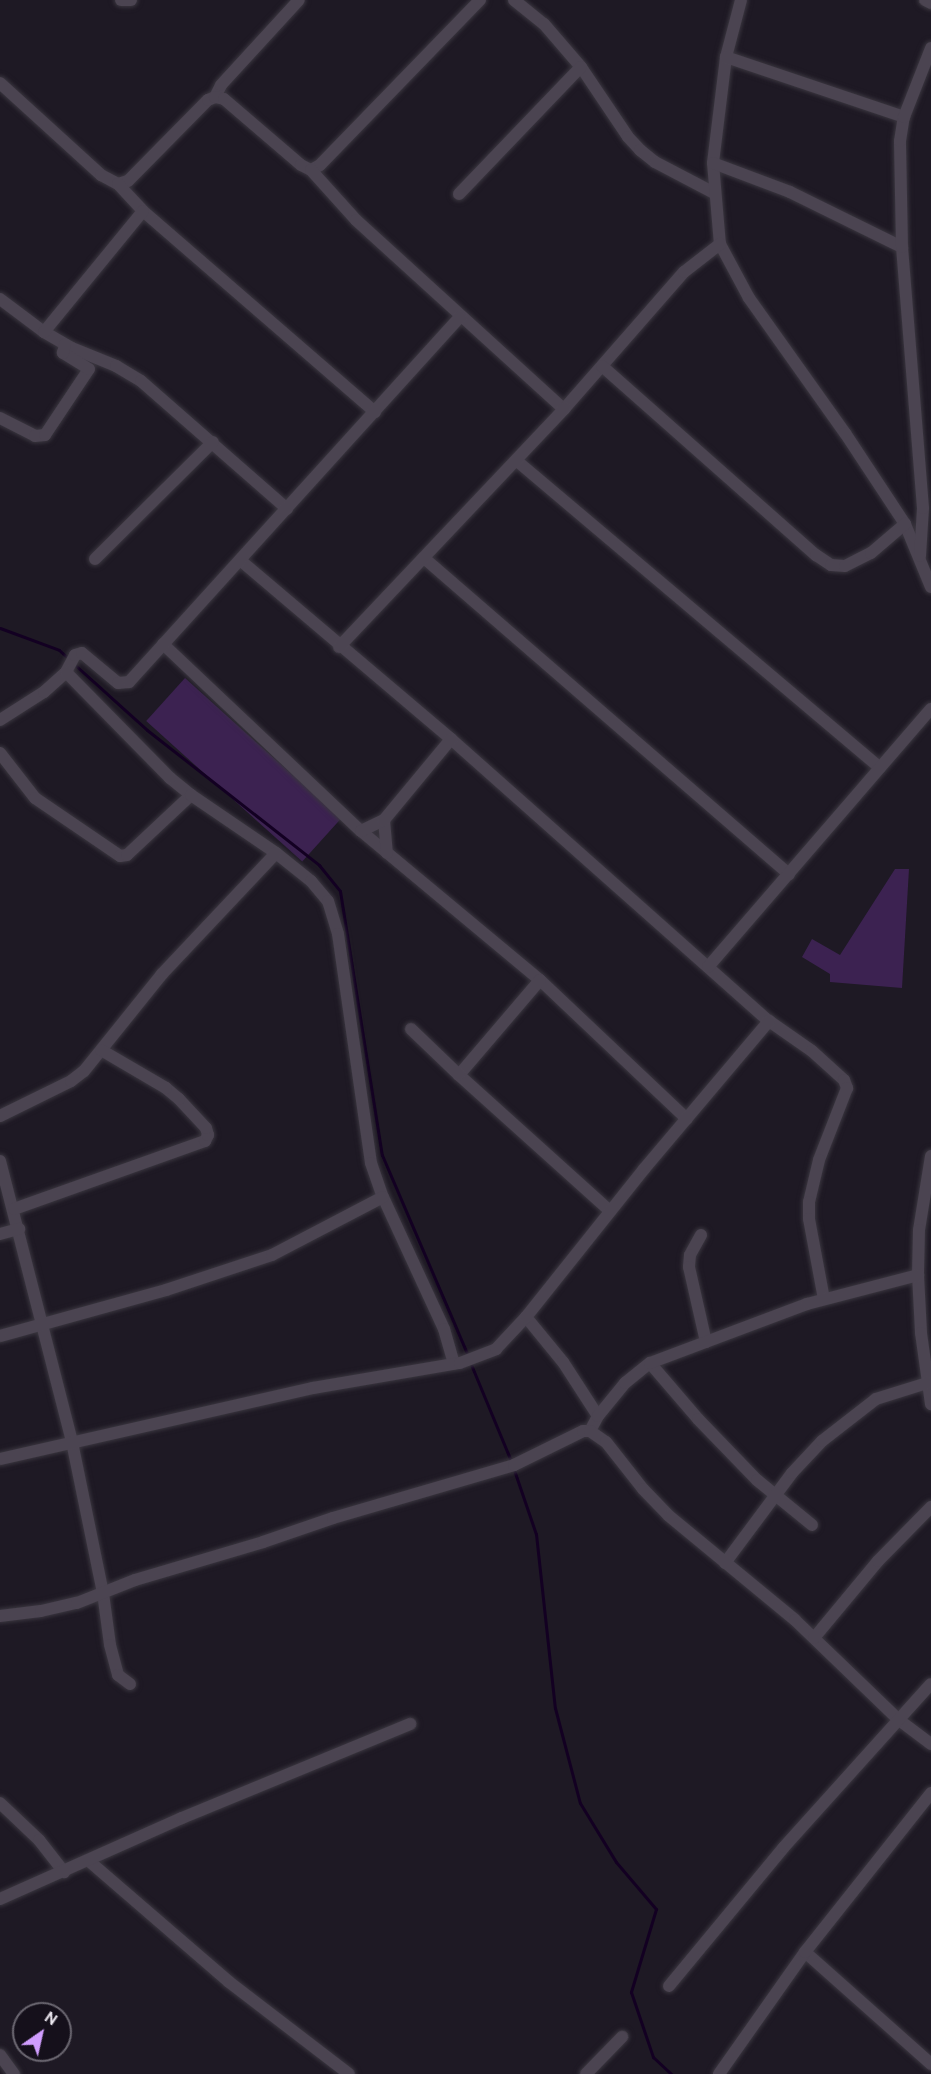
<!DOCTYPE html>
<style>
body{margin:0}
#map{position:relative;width:931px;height:2074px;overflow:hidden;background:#1e1924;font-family:Cabin,sans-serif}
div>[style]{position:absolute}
.green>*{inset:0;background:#3c2251;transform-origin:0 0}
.stream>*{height:3px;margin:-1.5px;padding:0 1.5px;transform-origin:1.5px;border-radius:1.5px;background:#130022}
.roads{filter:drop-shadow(0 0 2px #3a363f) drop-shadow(0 0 2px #3a363f)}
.minor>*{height:12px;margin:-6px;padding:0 6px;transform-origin:6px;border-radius:6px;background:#4b4451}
span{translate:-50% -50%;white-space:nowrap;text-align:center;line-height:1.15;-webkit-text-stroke:4.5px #15101b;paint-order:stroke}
.north{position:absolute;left:12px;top:2002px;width:60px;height:60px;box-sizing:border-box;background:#15101b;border:2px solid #6b6771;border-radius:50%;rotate:34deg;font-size:16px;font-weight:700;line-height:24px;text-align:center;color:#ede9f1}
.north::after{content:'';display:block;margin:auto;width:21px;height:27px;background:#d09dfe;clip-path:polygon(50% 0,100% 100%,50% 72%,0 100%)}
</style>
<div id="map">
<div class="green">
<div style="left:185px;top:678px;width:210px;height:58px;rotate:42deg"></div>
<div style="clip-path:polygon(895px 869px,909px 869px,902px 988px,830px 982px,830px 974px,802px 957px,812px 939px,840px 955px)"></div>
</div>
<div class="stream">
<div style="left:0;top:628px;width:63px;rotate:20.4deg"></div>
<div style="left:59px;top:650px;width:13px;rotate:42deg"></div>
<div style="left:74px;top:664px;width:98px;rotate:42.1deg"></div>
<div style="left:147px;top:730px;width:219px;rotate:38.1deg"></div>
<div style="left:319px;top:865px;width:33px;rotate:51deg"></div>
<div style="left:340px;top:891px;width:267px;rotate:81deg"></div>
<div style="left:382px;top:1155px;width:219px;rotate:66.8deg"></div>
<div style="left:470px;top:1362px;width:107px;rotate:67.5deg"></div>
<div style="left:513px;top:1467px;width:71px;rotate:71.1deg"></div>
<div style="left:536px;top:1534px;width:175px;rotate:83.8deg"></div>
<div style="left:555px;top:1708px;width:98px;rotate:75.3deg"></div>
<div style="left:580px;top:1803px;width:69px;rotate:58.6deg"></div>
<div style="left:616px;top:1862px;width:62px;rotate:49.6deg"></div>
<div style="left:656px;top:1909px;width:87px;rotate:106.8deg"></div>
<div style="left:631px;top:1992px;width:69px;rotate:71.3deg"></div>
<div style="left:653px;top:2057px;width:25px;rotate:43deg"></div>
</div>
<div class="roads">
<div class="minor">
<div style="left:121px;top:0;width:10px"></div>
<div style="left:514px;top:0;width:38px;rotate:39deg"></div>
<div style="left:544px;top:24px;width:57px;rotate:49.3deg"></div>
<div style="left:581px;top:67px;width:84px;rotate:56.1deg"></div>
<div style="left:628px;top:137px;width:18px;rotate:47deg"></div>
<div style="left:640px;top:150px;width:19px;rotate:39deg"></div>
<div style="left:655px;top:162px;width:67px;rotate:27.7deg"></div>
<div style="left:741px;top:0;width:59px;rotate:104.7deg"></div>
<div style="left:726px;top:57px;width:107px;rotate:97deg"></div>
<div style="left:713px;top:163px;width:81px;rotate:85.1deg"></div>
<div style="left:720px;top:244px;width:61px;rotate:61.8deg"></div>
<div style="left:749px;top:298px;width:166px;rotate:54.6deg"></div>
<div style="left:845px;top:433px;width:109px;rotate:56.6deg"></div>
<div style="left:905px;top:524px;width:68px;rotate:67.6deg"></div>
<div style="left:925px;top:0;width:7px;rotate:27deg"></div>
<div style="left:726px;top:57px;width:188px;rotate:18.6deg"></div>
<div style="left:0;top:83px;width:137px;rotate:42.3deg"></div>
<div style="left:101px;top:175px;width:19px;rotate:28deg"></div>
<div style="left:118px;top:184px;width:10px;rotate:-17deg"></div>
<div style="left:128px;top:181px;width:114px;rotate:-45.4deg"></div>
<div style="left:208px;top:100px;width:8px;rotate:-23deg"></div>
<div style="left:215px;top:97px;width:13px;rotate:-63deg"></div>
<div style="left:221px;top:85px;width:115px;rotate:-47.5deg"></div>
<div style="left:215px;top:97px;width:9px;rotate:13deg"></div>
<div style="left:224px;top:99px;width:101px;rotate:40.6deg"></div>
<div style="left:301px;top:165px;width:11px;rotate:27deg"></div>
<div style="left:311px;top:170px;width:10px;rotate:-29deg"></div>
<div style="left:320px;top:165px;width:230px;rotate:-45.9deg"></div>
<div style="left:713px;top:163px;width:82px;rotate:20.6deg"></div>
<div style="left:790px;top:192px;width:125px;rotate:26.2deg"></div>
<div style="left:311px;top:170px;width:67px;rotate:48deg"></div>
<div style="left:356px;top:220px;width:281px;rotate:42.3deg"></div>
<div style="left:564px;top:409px;width:182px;rotate:-48.8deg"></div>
<div style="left:684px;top:272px;width:46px;rotate:-37.9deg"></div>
<div style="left:118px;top:184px;width:37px;rotate:47deg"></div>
<div style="left:143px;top:211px;width:307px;rotate:40.9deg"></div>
<div style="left:459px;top:194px;width:176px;rotate:-46.2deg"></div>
<div style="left:0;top:299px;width:55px;rotate:36.9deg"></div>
<div style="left:44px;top:332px;width:32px;rotate:30deg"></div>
<div style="left:72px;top:348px;width:48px;rotate:22.2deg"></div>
<div style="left:116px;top:366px;width:29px;rotate:31deg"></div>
<div style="left:141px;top:381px;width:194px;rotate:41.2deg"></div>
<div style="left:44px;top:332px;width:156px;rotate:-50.7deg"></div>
<div style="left:602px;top:366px;width:286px;rotate:41.5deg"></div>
<div style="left:816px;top:555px;width:18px;rotate:34deg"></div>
<div style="left:831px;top:565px;width:14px;rotate:4deg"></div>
<div style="left:845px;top:566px;width:29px;rotate:-27deg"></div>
<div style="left:871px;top:553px;width:45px;rotate:-40.5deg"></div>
<div style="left:0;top:418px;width:39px;rotate:27deg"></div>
<div style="left:35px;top:436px;width:10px;rotate:-6deg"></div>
<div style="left:45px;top:435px;width:79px;rotate:-56.3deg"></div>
<div style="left:89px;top:369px;width:31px;rotate:-148deg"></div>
<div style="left:63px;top:353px;width:9px;rotate:-77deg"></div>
<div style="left:517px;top:461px;width:475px;rotate:40.2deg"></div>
<div style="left:920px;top:556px;width:48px;rotate:-86.4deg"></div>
<div style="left:923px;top:508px;width:262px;rotate:-94.6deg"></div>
<div style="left:902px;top:247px;width:106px;rotate:-91.1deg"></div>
<div style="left:900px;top:141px;width:24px;rotate:-81deg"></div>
<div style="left:904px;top:117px;width:74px;rotate:-68.6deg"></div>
<div style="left:424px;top:558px;width:483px;rotate:40.9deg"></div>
<div style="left:95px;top:559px;width:166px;rotate:-44.8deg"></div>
<div style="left:240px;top:560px;width:277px;rotate:40.3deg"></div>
<div style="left:451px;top:739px;width:425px;rotate:41.6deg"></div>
<div style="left:769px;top:1021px;width:52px;rotate:34.9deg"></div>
<div style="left:812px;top:1051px;width:43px;rotate:42.2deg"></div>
<div style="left:844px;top:1080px;width:9px;rotate:69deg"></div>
<div style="left:847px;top:1088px;width:77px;rotate:111.3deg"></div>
<div style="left:819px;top:1160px;width:43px;rotate:103.4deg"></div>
<div style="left:809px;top:1202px;width:17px;rotate:90deg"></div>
<div style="left:809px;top:1219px;width:81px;rotate:79.4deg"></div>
<div style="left:163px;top:644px;width:272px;rotate:43.4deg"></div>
<div style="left:361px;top:831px;width:233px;rotate:39.8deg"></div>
<div style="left:540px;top:980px;width:202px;rotate:43.4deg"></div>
<div style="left:339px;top:647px;width:328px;rotate:-46.6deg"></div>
<div style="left:0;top:720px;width:52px;rotate:-32.5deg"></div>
<div style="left:44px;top:692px;width:30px;rotate:-42deg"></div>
<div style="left:66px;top:672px;width:19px;rotate:-62deg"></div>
<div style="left:75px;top:655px;width:7px;rotate:-16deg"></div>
<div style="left:82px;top:653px;width:47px;rotate:39.8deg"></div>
<div style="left:118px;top:683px;width:11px;rotate:-5deg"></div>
<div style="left:129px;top:682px;width:493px;rotate:-47.8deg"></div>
<div style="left:0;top:753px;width:57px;rotate:52.1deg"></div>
<div style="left:35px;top:798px;width:103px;rotate:34.3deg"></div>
<div style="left:120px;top:856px;width:7px;rotate:-8deg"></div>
<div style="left:127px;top:855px;width:88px;rotate:-43.2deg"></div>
<div style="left:191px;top:795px;width:27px;rotate:-141deg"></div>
<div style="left:170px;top:778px;width:148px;rotate:-134.5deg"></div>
<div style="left:191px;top:795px;width:103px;rotate:34.3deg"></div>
<div style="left:276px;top:853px;width:45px;rotate:38.7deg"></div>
<div style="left:311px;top:881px;width:26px;rotate:50deg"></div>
<div style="left:328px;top:901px;width:34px;rotate:73deg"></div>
<div style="left:338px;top:934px;width:231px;rotate:81.8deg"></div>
<div style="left:371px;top:1163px;width:36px;rotate:71deg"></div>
<div style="left:383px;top:1197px;width:145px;rotate:65.2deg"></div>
<div style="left:444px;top:1329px;width:36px;rotate:74deg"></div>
<div style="left:384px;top:820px;width:33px;rotate:85deg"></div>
<div style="left:361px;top:831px;width:25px;rotate:-26deg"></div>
<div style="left:384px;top:820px;width:105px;rotate:-50.4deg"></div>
<div style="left:708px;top:967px;width:341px;rotate:-49.2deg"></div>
<div style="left:540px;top:980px;width:125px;rotate:130.5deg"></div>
<div style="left:459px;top:1075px;width:203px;rotate:42deg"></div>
<div style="left:411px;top:1029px;width:66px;rotate:43.8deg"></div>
<div style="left:0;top:1116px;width:79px;rotate:-26.2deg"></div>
<div style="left:71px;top:1081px;width:16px;rotate:-38deg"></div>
<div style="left:84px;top:1071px;width:124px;rotate:-51.2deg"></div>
<div style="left:162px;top:974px;width:166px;rotate:-46.7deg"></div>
<div style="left:931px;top:1156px;width:75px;rotate:99.2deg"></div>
<div style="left:919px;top:1230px;width:45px;rotate:91.3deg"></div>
<div style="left:918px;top:1275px;width:58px;rotate:87deg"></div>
<div style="left:921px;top:1333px;width:72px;rotate:82deg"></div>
<div style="left:0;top:1161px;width:290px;rotate:75.6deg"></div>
<div style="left:72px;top:1442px;width:154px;rotate:78.4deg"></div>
<div style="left:103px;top:1593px;width:52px;rotate:82.3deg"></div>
<div style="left:110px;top:1645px;width:31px;rotate:75deg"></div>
<div style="left:118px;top:1675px;width:15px;rotate:37deg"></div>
<div style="left:14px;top:1209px;width:203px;rotate:-19.6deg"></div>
<div style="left:205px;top:1141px;width:7px;rotate:-63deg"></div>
<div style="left:208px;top:1135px;width:7px;rotate:-106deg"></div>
<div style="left:206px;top:1128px;width:40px;rotate:-133deg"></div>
<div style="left:179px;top:1099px;width:17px;rotate:-140deg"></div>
<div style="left:166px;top:1088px;width:75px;rotate:-149.7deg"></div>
<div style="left:0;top:1234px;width:20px;rotate:-15deg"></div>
<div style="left:701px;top:1235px;width:23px;rotate:119deg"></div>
<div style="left:690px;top:1255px;width:12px;rotate:95deg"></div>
<div style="left:689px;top:1267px;width:77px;rotate:77.2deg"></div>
<div style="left:526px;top:1317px;width:58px;rotate:50.6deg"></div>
<div style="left:563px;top:1362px;width:64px;rotate:57.1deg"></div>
<div style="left:0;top:1336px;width:172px;rotate:-15.5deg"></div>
<div style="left:166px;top:1290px;width:112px;rotate:-18.3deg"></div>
<div style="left:272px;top:1255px;width:125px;rotate:-27.6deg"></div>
<div style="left:650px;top:1363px;width:74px;rotate:49.4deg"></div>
<div style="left:698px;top:1419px;width:85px;rotate:46deg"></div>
<div style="left:757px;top:1480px;width:71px;rotate:39.3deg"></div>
<div style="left:590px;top:1431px;width:17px;rotate:-62deg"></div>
<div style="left:598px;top:1416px;width:43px;rotate:-50.7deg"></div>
<div style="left:625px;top:1383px;width:32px;rotate:-39deg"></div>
<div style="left:650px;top:1363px;width:168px;rotate:-20.6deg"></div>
<div style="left:807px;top:1304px;width:115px;rotate:-14.6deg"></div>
<div style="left:0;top:1459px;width:321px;rotate:-12.8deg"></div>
<div style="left:313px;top:1388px;width:149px;rotate:-9.7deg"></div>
<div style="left:460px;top:1363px;width:39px;rotate:-21deg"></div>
<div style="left:496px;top:1349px;width:44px;rotate:-46.8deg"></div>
<div style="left:526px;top:1317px;width:189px;rotate:-51.4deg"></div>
<div style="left:644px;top:1169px;width:194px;rotate:-49.8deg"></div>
<div style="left:725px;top:1563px;width:112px;rotate:-53.3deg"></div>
<div style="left:792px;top:1473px;width:44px;rotate:-46.8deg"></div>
<div style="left:822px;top:1441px;width:68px;rotate:-37.9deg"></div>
<div style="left:876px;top:1399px;width:53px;rotate:-17.4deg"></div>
<div style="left:0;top:1616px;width:41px;rotate:-7deg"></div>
<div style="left:41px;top:1611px;width:37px;rotate:-13deg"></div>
<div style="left:77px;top:1603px;width:62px;rotate:-21.6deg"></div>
<div style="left:135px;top:1580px;width:134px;rotate:-16.5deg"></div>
<div style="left:263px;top:1542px;width:74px;rotate:-18.9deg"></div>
<div style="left:333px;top:1518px;width:189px;rotate:-16.3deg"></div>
<div style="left:514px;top:1465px;width:77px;rotate:-26.2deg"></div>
<div style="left:583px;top:1431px;width:7px"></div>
<div style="left:590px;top:1431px;width:19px;rotate:35deg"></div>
<div style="left:606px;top:1442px;width:60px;rotate:51.8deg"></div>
<div style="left:643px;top:1489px;width:37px;rotate:46deg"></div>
<div style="left:669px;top:1516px;width:163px;rotate:39.5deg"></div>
<div style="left:795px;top:1620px;width:144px;rotate:43.9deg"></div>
<div style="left:899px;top:1720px;width:40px;rotate:37deg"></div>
<div style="left:814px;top:1638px;width:100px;rotate:-50.3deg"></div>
<div style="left:878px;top:1561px;width:76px;rotate:-45.5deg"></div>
<div style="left:0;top:1803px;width:54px;rotate:43.5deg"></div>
<div style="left:39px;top:1840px;width:41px;rotate:52deg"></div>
<div style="left:89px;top:1861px;width:185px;rotate:40.8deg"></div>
<div style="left:229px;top:1982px;width:151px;rotate:37.5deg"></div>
<div style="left:0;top:1899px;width:199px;rotate:-24deg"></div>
<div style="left:182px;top:1818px;width:247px;rotate:-22.4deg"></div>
<div style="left:805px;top:1952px;width:169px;rotate:41.6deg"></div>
<div style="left:669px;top:1986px;width:180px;rotate:-50.4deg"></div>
<div style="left:784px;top:1847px;width:219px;rotate:-48deg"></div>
<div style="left:0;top:2055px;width:24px;rotate:54deg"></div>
<div style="left:586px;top:2074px;width:52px;rotate:-45.8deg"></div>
<div style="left:719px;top:2074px;width:149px;rotate:-54.8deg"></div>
<div style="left:805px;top:1952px;width:203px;rotate:-51.6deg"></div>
</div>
</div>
<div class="north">N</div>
</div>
